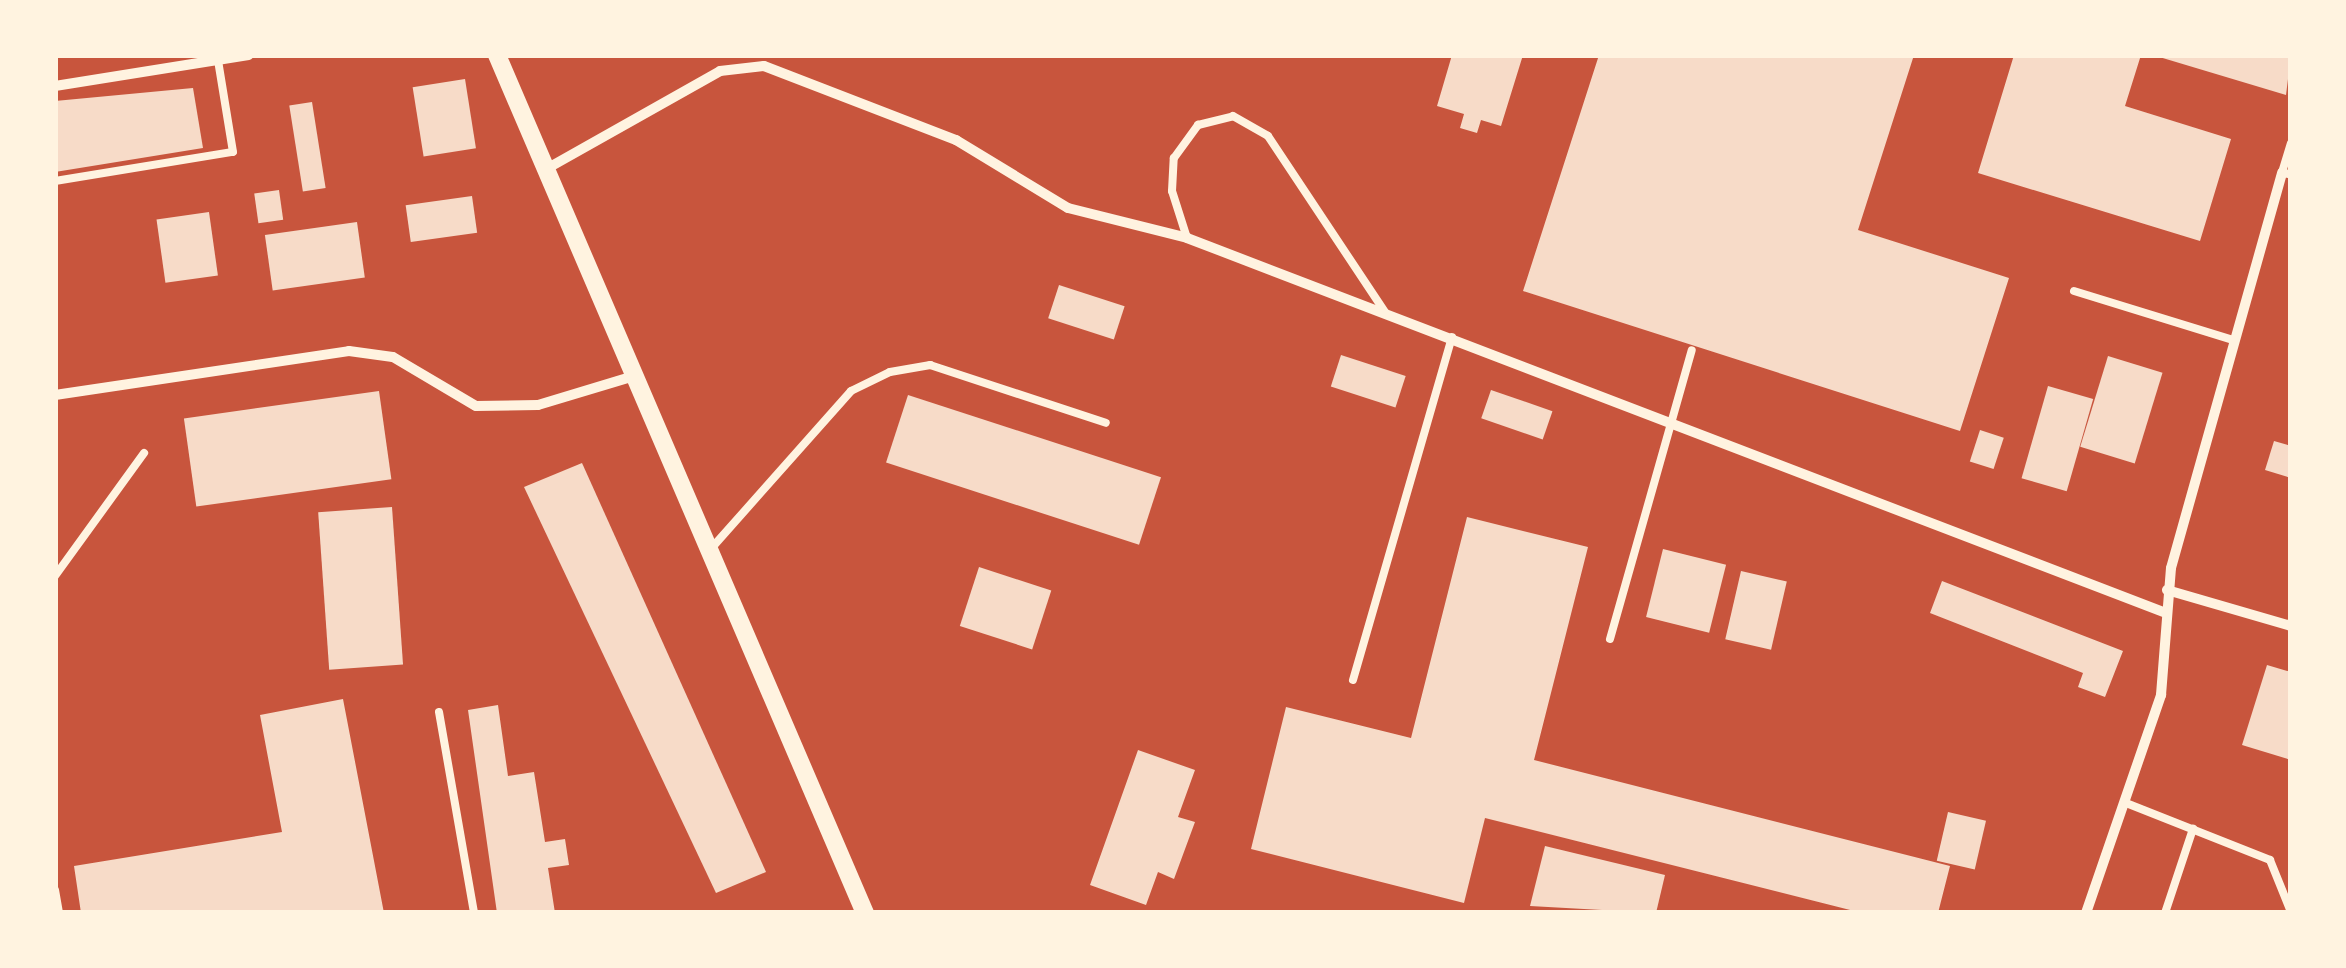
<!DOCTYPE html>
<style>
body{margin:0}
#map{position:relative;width:2346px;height:968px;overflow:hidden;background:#c8553d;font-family:"DM Sans",sans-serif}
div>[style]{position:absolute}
.building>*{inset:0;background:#f7dbc8;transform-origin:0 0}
.service>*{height:8px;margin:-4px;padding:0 4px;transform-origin:4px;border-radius:4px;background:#fff3e0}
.minor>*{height:10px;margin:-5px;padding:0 5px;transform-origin:5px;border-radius:5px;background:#fff3e0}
.tertiary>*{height:18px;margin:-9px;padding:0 9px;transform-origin:9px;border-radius:9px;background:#fff3e0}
span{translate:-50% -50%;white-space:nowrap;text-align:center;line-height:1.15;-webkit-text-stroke:10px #fff3e0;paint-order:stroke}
.frame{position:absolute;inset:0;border:58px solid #fff3e0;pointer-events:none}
</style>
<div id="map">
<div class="building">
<div style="clip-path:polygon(1452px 55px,1523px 55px,1501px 126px,1481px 120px,1477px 133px,1460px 128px,1464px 114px,1437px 106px)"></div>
<div style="clip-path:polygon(1599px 55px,1914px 55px,1858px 230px,2009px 278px,1960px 431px,1523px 291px)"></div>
<div style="clip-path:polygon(2014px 55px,2141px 55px,2125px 106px,2231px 139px,2200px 241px,1978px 173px)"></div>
<div style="clip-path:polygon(2291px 55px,2286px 95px,2156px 56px,2156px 55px)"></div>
<div style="left:465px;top:79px;width:70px;height:53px;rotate:81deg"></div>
<div style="clip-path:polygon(193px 88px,203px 148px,55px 172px,55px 101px)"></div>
<div style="left:312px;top:102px;width:87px;height:23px;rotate:81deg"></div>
<div style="left:279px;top:190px;width:30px;height:25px;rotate:82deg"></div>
<div style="left:472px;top:196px;width:37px;height:67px;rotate:82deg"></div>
<div style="left:209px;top:212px;width:64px;height:53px;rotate:82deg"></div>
<div style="left:357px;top:222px;width:56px;height:93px;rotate:82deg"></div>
<div style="left:1059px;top:285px;width:69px;height:35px;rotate:18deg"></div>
<div style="left:1341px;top:355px;width:68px;height:33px;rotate:18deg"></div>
<div style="left:2108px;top:356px;width:57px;height:95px;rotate:17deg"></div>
<div style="left:2048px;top:386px;width:47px;height:96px;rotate:16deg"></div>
<div style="left:1491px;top:390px;width:65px;height:30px;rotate:19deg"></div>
<div style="left:379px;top:391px;width:89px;height:197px;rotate:82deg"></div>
<div style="left:908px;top:395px;width:266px;height:71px;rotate:18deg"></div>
<div style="left:1980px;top:430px;width:25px;height:33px;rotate:18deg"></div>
<div style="clip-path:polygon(2274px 441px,2291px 446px,2291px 478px,2265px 470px)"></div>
<div style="clip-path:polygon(582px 463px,766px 872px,716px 893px,524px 487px)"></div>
<div style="left:392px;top:507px;width:158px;height:74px;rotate:86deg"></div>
<div style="clip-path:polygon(1467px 517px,1588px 547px,1534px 760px,1950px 866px,1938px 913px,1862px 913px,1485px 818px,1464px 903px,1251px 849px,1286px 707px,1411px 738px)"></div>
<div style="left:1663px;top:549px;width:65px;height:70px;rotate:14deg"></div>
<div style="left:979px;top:567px;width:76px;height:62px;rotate:18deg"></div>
<div style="left:1741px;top:571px;width:47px;height:70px;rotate:13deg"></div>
<div style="clip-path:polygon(1942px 581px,2123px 651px,2105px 697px,2078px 687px,2083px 673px,1930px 613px)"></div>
<div style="clip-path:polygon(2267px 665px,2291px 672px,2291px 760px,2242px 745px)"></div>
<div style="clip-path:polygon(343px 699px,384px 913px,81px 913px,74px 866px,282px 832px,260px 715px)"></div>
<div style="clip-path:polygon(498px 705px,508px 776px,534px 772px,545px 842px,565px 839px,569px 865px,548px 868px,555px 913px,497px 913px,468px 710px)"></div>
<div style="clip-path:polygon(1138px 750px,1195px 770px,1178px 817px,1195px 822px,1174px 879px,1158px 872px,1146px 905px,1090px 885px)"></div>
<div style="left:1948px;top:812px;width:39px;height:50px;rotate:13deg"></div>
<div style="clip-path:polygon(1545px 846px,1665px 875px,1656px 913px,1530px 906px)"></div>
</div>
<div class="service">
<div style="left:2291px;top:143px;width:30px;rotate:107deg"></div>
<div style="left:2282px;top:172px;width:9px;rotate:18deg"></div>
<div style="left:55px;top:181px;width:180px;rotate:-9.3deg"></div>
<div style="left:233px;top:152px;width:93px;rotate:-99.3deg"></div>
<div style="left:1187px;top:238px;width:49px;rotate:-107.7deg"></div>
<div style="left:1172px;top:191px;width:33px;rotate:-87deg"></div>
<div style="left:1174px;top:158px;width:41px;rotate:-54deg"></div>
<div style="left:1198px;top:125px;width:36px;rotate:-14deg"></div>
<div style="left:1233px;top:116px;width:40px;rotate:29.7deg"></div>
<div style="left:1268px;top:136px;width:211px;rotate:56.4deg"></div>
<div style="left:2074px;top:291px;width:166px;rotate:17.1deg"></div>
<div style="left:709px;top:551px;width:214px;rotate:-48.4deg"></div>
<div style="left:851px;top:391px;width:43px;rotate:-26deg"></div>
<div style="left:890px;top:372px;width:41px;rotate:-9.9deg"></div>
<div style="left:930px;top:365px;width:185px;rotate:18.2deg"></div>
<div style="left:55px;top:576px;width:152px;rotate:-54.1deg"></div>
<div style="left:1610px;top:639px;width:300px;rotate:-74.2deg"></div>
<div style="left:1353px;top:680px;width:357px;rotate:-73.9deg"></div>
<div style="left:439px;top:712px;width:204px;rotate:80.1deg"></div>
<div style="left:2126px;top:803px;width:155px;rotate:21.6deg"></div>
<div style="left:2270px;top:860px;width:56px;rotate:68deg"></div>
<div style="left:55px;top:890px;width:23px;rotate:80deg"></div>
<div style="left:2165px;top:913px;width:89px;rotate:-71.6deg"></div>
</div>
<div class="minor">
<div style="left:55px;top:86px;width:196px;rotate:-9.1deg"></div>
<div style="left:548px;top:168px;width:197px;rotate:-29.4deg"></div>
<div style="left:720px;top:71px;width:44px;rotate:-6.5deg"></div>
<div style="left:764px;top:66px;width:206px;rotate:21.1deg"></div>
<div style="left:956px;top:140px;width:131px;rotate:31.3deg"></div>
<div style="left:1068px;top:208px;width:123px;rotate:14.1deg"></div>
<div style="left:1187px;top:238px;width:1048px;rotate:20.96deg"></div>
<div style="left:55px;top:395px;width:297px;rotate:-8.5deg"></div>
<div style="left:349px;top:351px;width:44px;rotate:7.8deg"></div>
<div style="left:393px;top:357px;width:96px;rotate:30.6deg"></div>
<div style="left:476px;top:406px;width:62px;rotate:-0.9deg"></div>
<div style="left:538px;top:405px;width:100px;rotate:-16.8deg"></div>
<div style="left:2167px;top:590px;width:129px;rotate:16.2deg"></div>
<div style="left:2086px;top:913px;width:231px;rotate:-71deg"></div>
<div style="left:2161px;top:695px;width:127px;rotate:-85.5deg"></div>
<div style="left:2171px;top:568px;width:411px;rotate:-74.3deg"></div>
</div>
<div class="tertiary">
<div style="left:497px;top:55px;width:934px;rotate:66.79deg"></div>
</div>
<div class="frame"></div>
</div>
